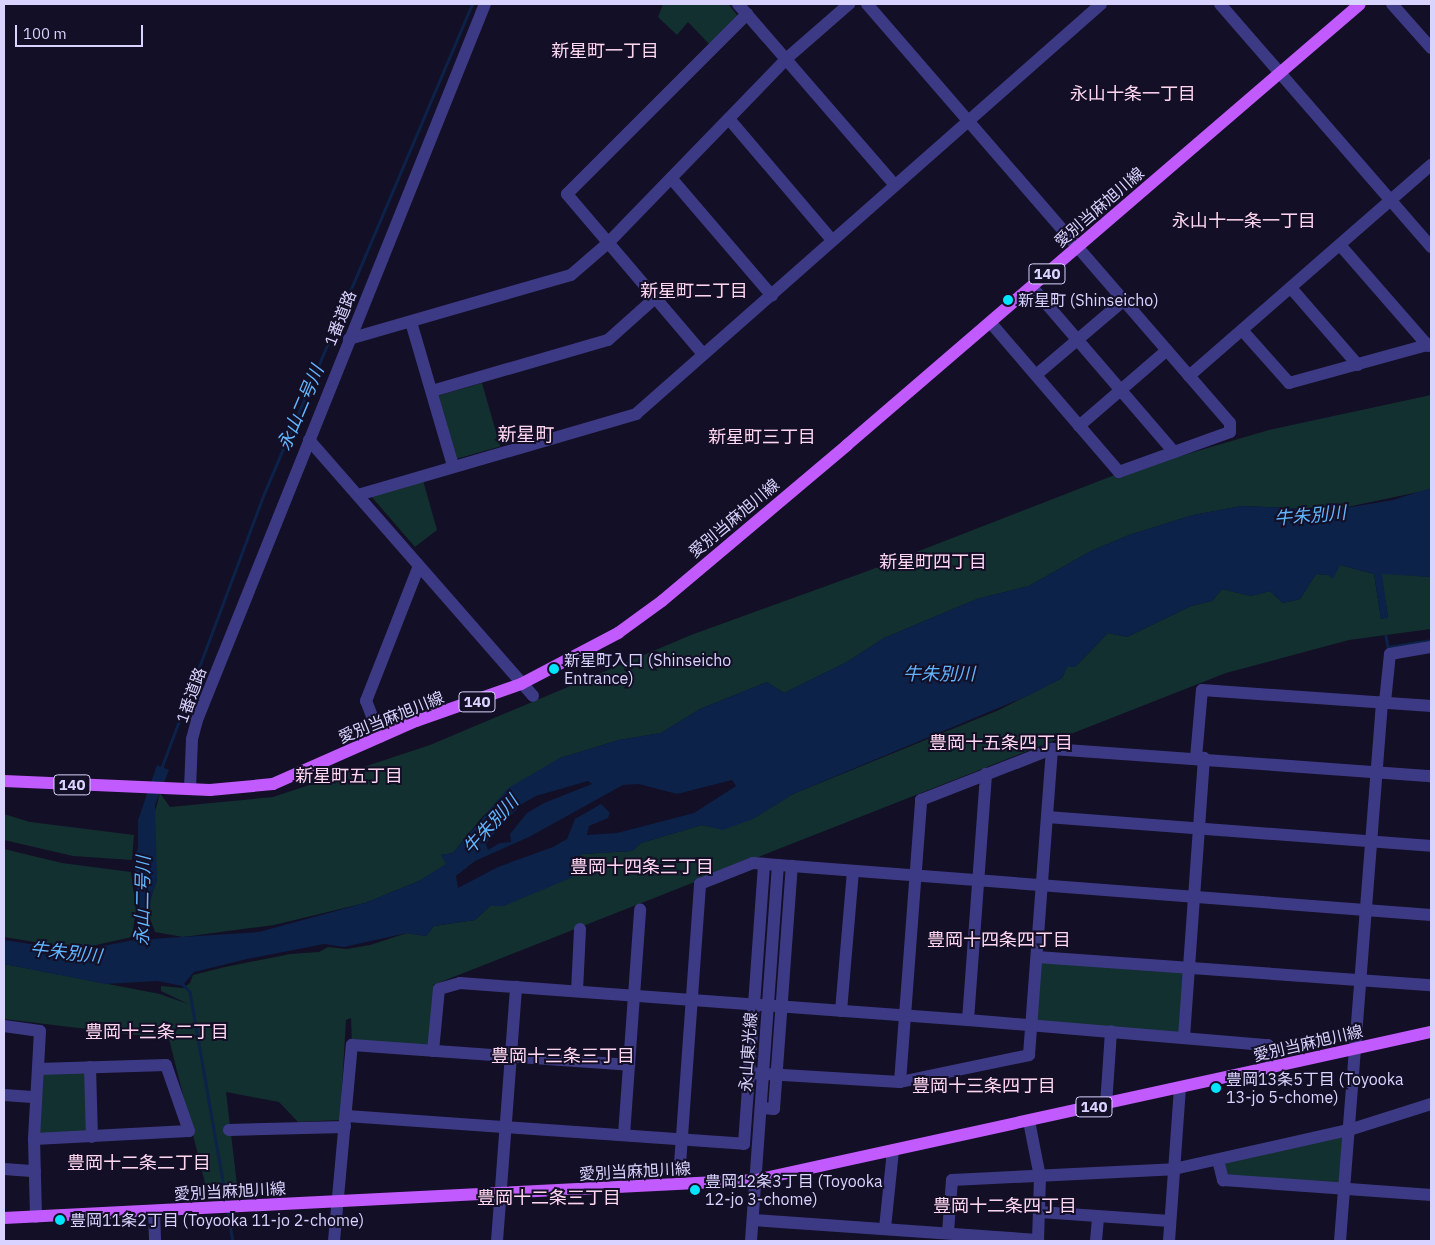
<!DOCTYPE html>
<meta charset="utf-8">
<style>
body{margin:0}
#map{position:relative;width:1435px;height:1245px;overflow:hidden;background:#130f26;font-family:"IBM Plex Sans","Noto Sans JP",sans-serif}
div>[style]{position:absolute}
.green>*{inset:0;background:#12302f;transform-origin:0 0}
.water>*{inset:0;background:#0c2248}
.stream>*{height:2.5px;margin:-1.25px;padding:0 1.25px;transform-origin:1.25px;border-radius:1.25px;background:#0c2248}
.minor>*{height:12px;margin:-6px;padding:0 6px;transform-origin:6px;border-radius:6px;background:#3d3a85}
.major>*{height:12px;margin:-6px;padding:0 6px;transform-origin:6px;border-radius:6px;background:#c25bff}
.dots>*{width:14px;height:14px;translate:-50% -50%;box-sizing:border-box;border:2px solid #130f26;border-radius:50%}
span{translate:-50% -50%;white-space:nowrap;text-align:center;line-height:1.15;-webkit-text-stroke:4px #130f26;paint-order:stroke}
.shield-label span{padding:1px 4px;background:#130f26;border:1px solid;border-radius:4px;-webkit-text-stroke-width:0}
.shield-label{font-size:15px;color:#d9d4ff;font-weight:700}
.street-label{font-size:16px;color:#d9d4ff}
.poi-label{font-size:16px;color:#d9d4ff}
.left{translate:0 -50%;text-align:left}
.neighbourhood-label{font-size:18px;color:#ffd6f0}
.water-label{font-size:18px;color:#62b6ff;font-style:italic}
.quarter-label{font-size:19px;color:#ffd6f0}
.frame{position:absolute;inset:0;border:5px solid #d9d4ff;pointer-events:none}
.scale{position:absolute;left:15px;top:25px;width:128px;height:22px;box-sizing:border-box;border:2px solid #d9d4ff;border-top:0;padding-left:6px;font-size:15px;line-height:18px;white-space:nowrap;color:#d9d4ff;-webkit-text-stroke:4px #130f26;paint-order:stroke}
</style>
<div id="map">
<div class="green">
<div style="clip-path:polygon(663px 4px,728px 4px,738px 16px,709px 44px,688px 22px,677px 35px,658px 17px)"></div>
<div style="left:482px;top:383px;width:66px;height:45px;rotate:74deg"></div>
<div style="clip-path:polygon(1431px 395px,1431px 488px,1428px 490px,1333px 510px,1242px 506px,1193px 515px,1129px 535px,1091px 551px,1029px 586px,977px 599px,884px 638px,847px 662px,784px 693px,767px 682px,700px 709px,661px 733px,619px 740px,560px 758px,484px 815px,453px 853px,441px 855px,447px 864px,419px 881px,365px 903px,274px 925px,183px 937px,155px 932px,147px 910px,157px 879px,153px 819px,160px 793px,170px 807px,273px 797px,430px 745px,691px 635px,865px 572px,1112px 476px,1269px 430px)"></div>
<div style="clip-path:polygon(423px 480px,437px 530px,415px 547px,370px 495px)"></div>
<div style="clip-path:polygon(1340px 565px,1374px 574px,1381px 619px,1388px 617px,1381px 573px,1431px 577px,1431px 629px,1349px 640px,1226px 673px,433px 985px,439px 989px,433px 1051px,352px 1045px,351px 1018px,346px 1020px,340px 1120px,298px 1122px,279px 1102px,226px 1092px,238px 1193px,208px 1195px,169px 1039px,4px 1019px,4px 964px,160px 994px,188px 1004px,161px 991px,161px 986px,183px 988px,190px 983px,193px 975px,225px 967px,290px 954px,319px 952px,328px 947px,347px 949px,370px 945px,407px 933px,426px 936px,434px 926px,475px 920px,490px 906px,572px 877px,570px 871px,582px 854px,632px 851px,641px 843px,702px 825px,711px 827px,772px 807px,793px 794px,999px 710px,1062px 678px,1067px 667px,1075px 667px,1108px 633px,1127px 637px,1191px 606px,1212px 601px,1222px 589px,1251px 596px,1270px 591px,1283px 603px,1300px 599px,1316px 574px,1328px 575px)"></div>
<div style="clip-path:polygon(4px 814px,30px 822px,134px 835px,132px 860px,73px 856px,4px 840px)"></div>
<div style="clip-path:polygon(4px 849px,62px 863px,131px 872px,136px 910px,132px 937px,78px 949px,4px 937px)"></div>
<div style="left:1037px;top:957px;width:152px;height:68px;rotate:4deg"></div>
<div style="clip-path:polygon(87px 1072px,88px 1131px,39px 1134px,43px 1074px)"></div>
<div style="clip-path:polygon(1349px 1130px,1344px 1188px,1223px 1180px,1218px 1160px)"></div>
</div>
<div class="water">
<div style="clip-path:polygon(evenodd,1431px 488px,1431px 577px,1382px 574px,1388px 618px,1381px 619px,1374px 574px,1340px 565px,1333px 579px,1328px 575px,1316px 574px,1300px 599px,1283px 603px,1270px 591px,1251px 596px,1222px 589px,1212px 601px,1191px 606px,1127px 637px,1108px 633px,1075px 667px,1067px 667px,1062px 678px,1032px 694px,793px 794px,753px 819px,723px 830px,702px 825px,641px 843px,632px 851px,582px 854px,570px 871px,573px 877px,504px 906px,490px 906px,475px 920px,434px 926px,426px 936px,407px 933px,344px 947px,324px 944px,247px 959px,194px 972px,182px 986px,158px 981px,105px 984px,4px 964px,4px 940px,77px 951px,134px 940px,139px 913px,134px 857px,138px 848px,138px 820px,157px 765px,169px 770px,155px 805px,157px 879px,147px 910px,150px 939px,259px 932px,365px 903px,419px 881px,446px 864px,441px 855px,453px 853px,508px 788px,560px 758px,619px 740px,661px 733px,700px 709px,767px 682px,784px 693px,847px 662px,884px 638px,977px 599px,1029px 586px,1091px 551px,1129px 535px,1193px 515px,1242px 506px,1333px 510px,1393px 500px,1431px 488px,732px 780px,736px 786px,694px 813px,617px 833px,587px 835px,589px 826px,608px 818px,610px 813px,601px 804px,575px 819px,567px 839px,553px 847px,498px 867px,458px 888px,456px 876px,475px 861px,529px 837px,623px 785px,639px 784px,677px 794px,732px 780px,1431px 488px,588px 781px,592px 784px,544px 803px,527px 813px,510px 834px,511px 842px,500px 843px,488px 850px,486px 844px,495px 832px,522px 804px,536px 796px,588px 781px)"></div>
</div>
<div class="stream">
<div style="left:1386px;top:636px;width:11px;rotate:80deg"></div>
<div style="left:1388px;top:647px;width:44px;rotate:-9.2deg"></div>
<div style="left:161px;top:769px;width:291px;rotate:-69.5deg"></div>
<div style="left:263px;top:496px;width:535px;rotate:-66.98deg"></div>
<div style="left:182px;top:983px;width:12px;rotate:48deg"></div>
<div style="left:190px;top:992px;width:214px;rotate:80.1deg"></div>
<div style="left:228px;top:1211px;width:30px;rotate:81deg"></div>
</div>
<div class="minor">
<div style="left:738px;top:4px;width:238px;rotate:49.1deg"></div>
<div style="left:867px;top:4px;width:554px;rotate:49.1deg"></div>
<div style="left:1230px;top:423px;width:9px;rotate:90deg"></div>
<div style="left:1230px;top:432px;width:118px;rotate:160.2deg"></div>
<div style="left:1119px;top:472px;width:196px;rotate:-130.7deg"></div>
<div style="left:1220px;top:4px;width:322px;rotate:49deg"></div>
<div style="left:1392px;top:4px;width:59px;rotate:48.4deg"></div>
<div style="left:729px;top:119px;width:159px;rotate:49.6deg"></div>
<div style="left:671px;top:178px;width:155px;rotate:49.4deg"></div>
<div style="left:1340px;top:245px;width:134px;rotate:48.9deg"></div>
<div style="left:1032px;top:287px;width:218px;rotate:49.3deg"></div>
<div style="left:1291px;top:288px;width:102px;rotate:49deg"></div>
<div style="left:411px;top:322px;width:150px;rotate:73.7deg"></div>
<div style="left:1242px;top:330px;width:71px;rotate:48.4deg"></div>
<div style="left:1289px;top:383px;width:147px;rotate:-15.4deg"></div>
<div style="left:349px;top:339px;width:231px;rotate:-16.1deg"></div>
<div style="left:571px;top:275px;width:49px;rotate:-40.9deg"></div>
<div style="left:608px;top:243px;width:256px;rotate:-45.9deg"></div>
<div style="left:786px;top:59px;width:84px;rotate:-41.1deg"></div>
<div style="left:703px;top:354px;width:210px;rotate:-130.4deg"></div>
<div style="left:567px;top:194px;width:255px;rotate:-45deg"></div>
<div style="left:1036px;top:375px;width:116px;rotate:-40.4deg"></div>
<div style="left:1189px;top:376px;width:321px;rotate:-41.1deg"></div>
<div style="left:432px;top:391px;width:183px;rotate:-16.2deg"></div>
<div style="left:608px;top:340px;width:63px;rotate:-41.8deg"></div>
<div style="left:1079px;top:426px;width:116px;rotate:-40.8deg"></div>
<div style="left:309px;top:440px;width:340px;rotate:48.8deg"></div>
<div style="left:358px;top:495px;width:290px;rotate:-16.2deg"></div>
<div style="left:636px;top:414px;width:620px;rotate:-41.4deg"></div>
<div style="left:1385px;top:702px;width:48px;rotate:-84.1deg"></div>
<div style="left:1390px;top:654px;width:42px;rotate:-9.7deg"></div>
<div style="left:380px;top:737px;width:39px;rotate:-111deg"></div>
<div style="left:366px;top:701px;width:145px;rotate:-68.6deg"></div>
<div style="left:1196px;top:758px;width:68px;rotate:-85deg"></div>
<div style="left:1202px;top:690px;width:230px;rotate:4deg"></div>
<div style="left:190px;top:789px;width:50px;rotate:-87.7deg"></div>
<div style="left:192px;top:739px;width:20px;rotate:-75deg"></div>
<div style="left:197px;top:720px;width:772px;rotate:-68.09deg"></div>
<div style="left:1047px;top:817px;width:385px;rotate:4.3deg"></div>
<div style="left:1037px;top:957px;width:395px;rotate:4.1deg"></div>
<div style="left:577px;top:991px;width:62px;rotate:-87.2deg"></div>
<div style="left:841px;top:1011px;width:140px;rotate:-85.1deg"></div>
<div style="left:968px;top:1020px;width:247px;rotate:-85.8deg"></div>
<div style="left:4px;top:1026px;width:36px;rotate:8deg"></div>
<div style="left:40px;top:1031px;width:108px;rotate:93.2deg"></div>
<div style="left:34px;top:1139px;width:78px;rotate:88.5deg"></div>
<div style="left:1184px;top:1037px;width:280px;rotate:-85.9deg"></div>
<div style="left:433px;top:1051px;width:62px;rotate:-84.5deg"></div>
<div style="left:439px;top:989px;width:22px;rotate:-16deg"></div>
<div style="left:460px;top:983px;width:509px;rotate:4.17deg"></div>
<div style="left:968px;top:1020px;width:301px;rotate:4.8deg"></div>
<div style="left:1268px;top:1045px;width:23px;rotate:77deg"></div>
<div style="left:90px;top:1067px;width:70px;rotate:88.4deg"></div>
<div style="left:748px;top:1073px;width:152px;rotate:3.4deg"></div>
<div style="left:900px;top:1082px;width:132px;rotate:-11.8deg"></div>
<div style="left:1029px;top:1055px;width:307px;rotate:-85.7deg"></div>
<div style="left:900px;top:1082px;width:283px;rotate:-85.7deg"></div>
<div style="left:921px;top:800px;width:141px;rotate:-21.3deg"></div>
<div style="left:1052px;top:749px;width:380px;rotate:4.1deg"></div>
<div style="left:4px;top:1095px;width:32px;rotate:4deg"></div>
<div style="left:1106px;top:1105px;width:74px;rotate:-86.1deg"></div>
<div style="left:761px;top:1108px;width:13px;rotate:4deg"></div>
<div style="left:774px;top:1109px;width:244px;rotate:-85.8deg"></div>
<div style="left:347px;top:1116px;width:398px;rotate:4deg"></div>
<div style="left:744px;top:1144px;width:281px;rotate:-85.9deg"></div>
<div style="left:1029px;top:1121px;width:57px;rotate:78.9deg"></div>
<div style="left:1040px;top:1177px;width:64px;rotate:91.8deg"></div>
<div style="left:229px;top:1130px;width:116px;rotate:-1.5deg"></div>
<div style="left:624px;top:1135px;width:226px;rotate:-85.9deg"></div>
<div style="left:34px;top:1139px;width:155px;rotate:-3deg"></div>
<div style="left:189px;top:1131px;width:70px;rotate:-109.2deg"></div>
<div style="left:166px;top:1065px;width:128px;rotate:178.2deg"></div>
<div style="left:1218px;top:1160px;width:21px;rotate:76deg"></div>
<div style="left:1223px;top:1180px;width:209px;rotate:4.1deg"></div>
<div style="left:680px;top:1164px;width:281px;rotate:-85.9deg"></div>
<div style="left:700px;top:884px;width:57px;rotate:-21.6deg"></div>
<div style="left:753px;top:863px;width:680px;rotate:4.39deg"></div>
<div style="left:4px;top:1169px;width:31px;rotate:4deg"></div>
<div style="left:154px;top:1211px;width:30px;rotate:88deg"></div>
<div style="left:1040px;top:1212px;width:130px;rotate:4deg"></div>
<div style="left:753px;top:1220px;width:286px;rotate:4deg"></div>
<div style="left:885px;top:1228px;width:78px;rotate:-84.1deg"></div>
<div style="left:948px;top:1232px;width:52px;rotate:-85.6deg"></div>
<div style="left:952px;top:1180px;width:222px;rotate:-2.8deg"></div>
<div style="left:1174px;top:1169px;width:179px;rotate:-12.6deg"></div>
<div style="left:1349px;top:1130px;width:86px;rotate:-17.6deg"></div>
<div style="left:334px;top:1241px;width:197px;rotate:-84.8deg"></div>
<div style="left:352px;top:1045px;width:278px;rotate:4.1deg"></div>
<div style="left:497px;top:1241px;width:255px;rotate:-85.7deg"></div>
<div style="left:751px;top:1241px;width:377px;rotate:-85.9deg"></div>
<div style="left:1096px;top:1241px;width:25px;rotate:-85deg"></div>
<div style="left:1169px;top:1241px;width:153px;rotate:-85.9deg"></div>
<div style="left:1340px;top:1241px;width:541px;rotate:-85.54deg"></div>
</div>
<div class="major">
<div style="left:4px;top:781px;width:206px;rotate:2.5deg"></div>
<div style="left:210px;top:790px;width:63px;rotate:-5.4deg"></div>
<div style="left:273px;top:784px;width:156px;rotate:-23.8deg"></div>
<div style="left:416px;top:721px;width:111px;rotate:-19.4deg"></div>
<div style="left:521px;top:684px;width:110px;rotate:-27.7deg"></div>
<div style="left:618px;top:633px;width:54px;rotate:-36deg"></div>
<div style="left:662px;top:601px;width:242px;rotate:-40.1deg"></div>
<div style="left:847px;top:445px;width:676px;rotate:-40.68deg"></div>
<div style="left:4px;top:1218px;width:753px;rotate:-2.89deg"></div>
<div style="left:756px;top:1180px;width:691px;rotate:-12.37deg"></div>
</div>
<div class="dots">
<div style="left:1008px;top:300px;background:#00e5ff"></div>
<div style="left:554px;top:669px;background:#00e5ff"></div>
<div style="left:1216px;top:1088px;background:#00e5ff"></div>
<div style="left:695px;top:1190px;background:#00e5ff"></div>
<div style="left:60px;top:1220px;background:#00e5ff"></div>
</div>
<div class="shield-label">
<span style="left:1047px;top:274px">140</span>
<span style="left:477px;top:702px">140</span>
<span style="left:72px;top:785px">140</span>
<span style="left:1094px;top:1107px">140</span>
</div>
<div class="street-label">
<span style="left:1099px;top:207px;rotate:-41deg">愛別当麻旭川線</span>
<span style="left:340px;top:318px;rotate:-68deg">1番道路</span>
<span style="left:734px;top:518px;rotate:-40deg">愛別当麻旭川線</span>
<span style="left:191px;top:695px;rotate:-70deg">1番道路</span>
<span style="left:391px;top:717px;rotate:-22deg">愛別当麻旭川線</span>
<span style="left:1308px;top:1043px;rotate:-13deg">愛別当麻旭川線</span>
<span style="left:748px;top:1052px;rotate:-86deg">永山東光線</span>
<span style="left:635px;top:1171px;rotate:-3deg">愛別当麻旭川線</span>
<span style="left:230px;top:1191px;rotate:-3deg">愛別当麻旭川線</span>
</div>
<div class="poi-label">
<span class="left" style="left:1018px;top:300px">新星町 (Shinseicho)</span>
<span class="left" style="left:564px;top:669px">新星町入口 (Shinseicho<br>Entrance)</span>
<span class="left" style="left:1226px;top:1088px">豊岡13条5丁目 (Toyooka<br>13-jo 5-chome)</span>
<span class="left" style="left:705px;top:1190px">豊岡12条3丁目 (Toyooka<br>12-jo 3-chome)</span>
<span class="left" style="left:70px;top:1220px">豊岡11条2丁目 (Toyooka 11-jo 2-chome)</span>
</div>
<div class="neighbourhood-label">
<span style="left:605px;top:51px">新星町一丁目</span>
<span style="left:1133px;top:94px">永山十条一丁目</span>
<span style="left:1244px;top:221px">永山十一条一丁目</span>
<span style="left:694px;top:291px">新星町二丁目</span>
<span style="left:762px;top:437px">新星町三丁目</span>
<span style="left:933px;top:562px">新星町四丁目</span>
<span style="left:1001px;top:743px">豊岡十五条四丁目</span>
<span style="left:349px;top:776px">新星町五丁目</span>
<span style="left:642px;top:867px">豊岡十四条三丁目</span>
<span style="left:999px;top:940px">豊岡十四条四丁目</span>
<span style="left:157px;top:1032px">豊岡十三条二丁目</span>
<span style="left:563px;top:1056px">豊岡十三条三丁目</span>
<span style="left:984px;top:1086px">豊岡十三条四丁目</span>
<span style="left:139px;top:1163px">豊岡十二条二丁目</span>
<span style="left:549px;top:1198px">豊岡十二条三丁目</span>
<span style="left:1005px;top:1206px">豊岡十二条四丁目</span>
</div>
<div class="water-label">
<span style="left:301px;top:408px;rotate:-67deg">永山二号川</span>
<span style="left:1310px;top:516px;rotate:-5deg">牛朱別川</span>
<span style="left:939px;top:674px">牛朱別川</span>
<span style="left:491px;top:825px;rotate:-48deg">牛朱別川</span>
<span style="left:143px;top:901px;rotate:-89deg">永山二号川</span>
<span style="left:66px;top:953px;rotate:6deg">牛朱別川</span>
</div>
<div class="quarter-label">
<span style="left:526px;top:435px">新星町</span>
</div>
<div class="frame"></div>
<div class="scale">100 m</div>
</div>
